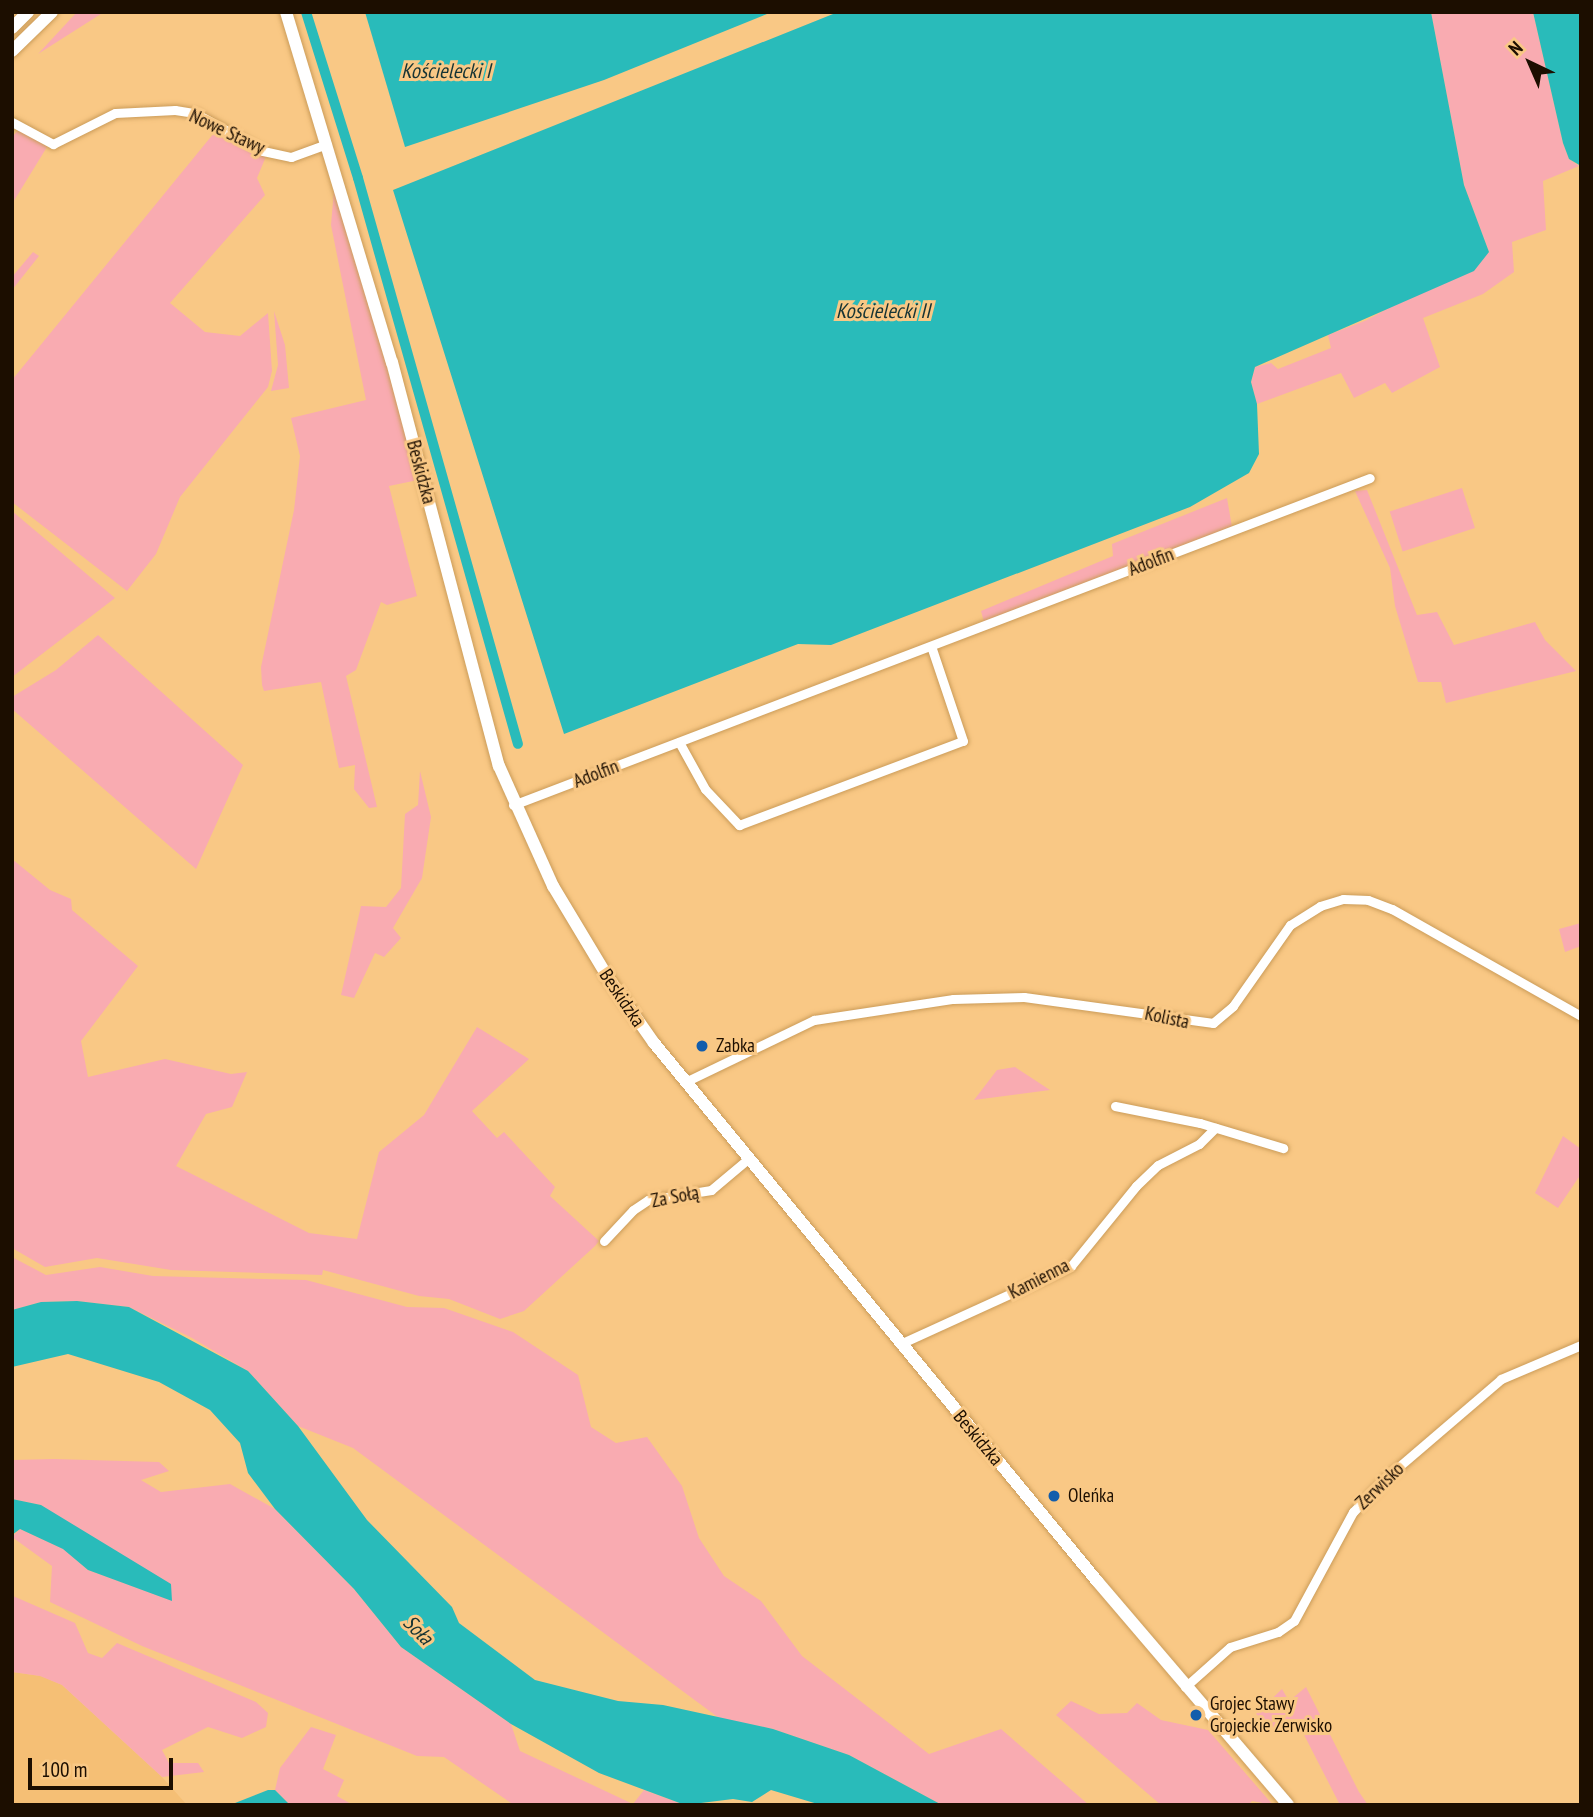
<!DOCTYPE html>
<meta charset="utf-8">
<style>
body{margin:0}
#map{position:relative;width:1593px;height:1817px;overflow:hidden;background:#f9c885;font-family:"PT Sans Narrow",sans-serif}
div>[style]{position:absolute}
.built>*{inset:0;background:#f5bf75}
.green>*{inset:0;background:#f9abb1;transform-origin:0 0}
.water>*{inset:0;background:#29bbba}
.canal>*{height:10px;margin:-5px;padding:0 5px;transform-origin:5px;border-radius:5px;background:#29bbba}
.roads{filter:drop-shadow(0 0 2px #cb9c59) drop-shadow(0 0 2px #cb9c59)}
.street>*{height:9px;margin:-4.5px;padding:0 4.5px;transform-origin:4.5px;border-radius:4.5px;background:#fff}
.secondary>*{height:12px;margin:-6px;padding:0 6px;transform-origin:6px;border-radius:6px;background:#fff}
.dots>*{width:19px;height:19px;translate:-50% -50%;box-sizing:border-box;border:4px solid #f9c885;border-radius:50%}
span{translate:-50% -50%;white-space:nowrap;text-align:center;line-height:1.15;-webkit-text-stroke:6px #f9c885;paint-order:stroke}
.street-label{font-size:19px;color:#1c0e00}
.poi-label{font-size:19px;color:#1c0e00}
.left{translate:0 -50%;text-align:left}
.water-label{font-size:21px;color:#173434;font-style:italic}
.frame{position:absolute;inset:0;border:14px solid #1c0e00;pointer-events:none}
.north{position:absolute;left:1495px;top:28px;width:70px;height:70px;-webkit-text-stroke:5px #f9c885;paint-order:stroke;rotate:316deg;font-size:19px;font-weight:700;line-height:28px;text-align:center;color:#1c0e00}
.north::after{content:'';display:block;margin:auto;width:24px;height:32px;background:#1c0e00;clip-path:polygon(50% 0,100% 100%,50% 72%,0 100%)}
.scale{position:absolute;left:28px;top:1758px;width:145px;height:32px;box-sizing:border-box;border:4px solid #1c0e00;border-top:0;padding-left:9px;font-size:21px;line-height:24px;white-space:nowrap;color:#1c0e00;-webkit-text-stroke:5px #f9c885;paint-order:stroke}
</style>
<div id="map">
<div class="built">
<div style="clip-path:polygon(12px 1672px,41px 1676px,62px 1685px,162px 1777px,187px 1805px,12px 1805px)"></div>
</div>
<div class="green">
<div style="clip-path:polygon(77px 12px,104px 12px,38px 54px)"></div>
<div style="clip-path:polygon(1431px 12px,1533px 12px,1563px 143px,1569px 159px,1579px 166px,1543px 181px,1546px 230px,1512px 242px,1514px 272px,1483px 294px,1423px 318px,1440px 367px,1392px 393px,1385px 383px,1354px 398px,1341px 373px,1257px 404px,1251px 382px,1255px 367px,1271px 363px,1278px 369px,1331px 348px,1328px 335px,1367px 320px,1489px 252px,1464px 185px)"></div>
<div style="clip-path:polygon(20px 128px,47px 147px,12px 204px,12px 137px)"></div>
<div style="clip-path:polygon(214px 133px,267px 154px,257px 178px,265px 195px,170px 303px,205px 332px,240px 336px,268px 313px,272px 371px,268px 387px,180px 497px,156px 554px,127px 591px,12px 502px,12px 380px)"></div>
<div style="clip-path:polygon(335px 178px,418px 480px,389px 486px,417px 596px,387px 605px,381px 602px,356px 670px,346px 676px,377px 807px,369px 808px,354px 789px,355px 765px,339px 768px,321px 682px,264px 691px,262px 685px,261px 667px,294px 510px,300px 456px,291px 418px,366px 400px,331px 225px)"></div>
<div style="clip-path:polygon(33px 252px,39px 256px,12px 290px,12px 277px)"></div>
<div style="clip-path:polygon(274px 311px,285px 345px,289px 388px,271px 391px,278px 365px)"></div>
<div style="left:1462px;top:488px;width:42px;height:76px;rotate:72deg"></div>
<div style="clip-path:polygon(1367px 490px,1417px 615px,1437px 612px,1454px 645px,1535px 622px,1545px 640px,1576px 671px,1446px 703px,1441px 682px,1418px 682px,1395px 606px,1390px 568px,1355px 491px)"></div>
<div style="clip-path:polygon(1227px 498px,1232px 527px,984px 622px,981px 611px,1113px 556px,1112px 544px)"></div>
<div style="clip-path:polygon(12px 511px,115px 598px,12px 677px)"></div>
<div style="clip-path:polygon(98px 635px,243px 765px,196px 869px,12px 709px,12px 697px,56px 670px)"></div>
<div style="clip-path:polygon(420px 771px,431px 817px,422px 878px,393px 928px,401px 938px,384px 957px,375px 953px,354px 998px,341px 995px,361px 906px,386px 907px,401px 888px,405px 814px,418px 805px)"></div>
<div style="clip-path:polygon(12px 859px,50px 890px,71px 899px,72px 910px,138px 966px,81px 1041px,88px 1077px,165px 1059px,231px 1074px,247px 1072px,232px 1107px,206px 1114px,176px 1166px,309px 1233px,357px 1239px,379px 1152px,424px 1115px,477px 1027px,529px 1059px,472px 1111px,497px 1138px,504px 1132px,555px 1187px,550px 1196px,599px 1241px,595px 1246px,524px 1311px,500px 1319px,449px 1299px,419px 1296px,323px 1270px,322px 1275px,171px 1270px,97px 1258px,45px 1267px,12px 1248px)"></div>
<div style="clip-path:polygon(1581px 923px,1581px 946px,1565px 952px,1559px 929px)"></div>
<div style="clip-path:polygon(1015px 1067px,1050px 1090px,974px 1100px,997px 1070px)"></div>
<div style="clip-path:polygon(1563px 1136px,1581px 1149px,1581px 1174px,1558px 1208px,1535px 1193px)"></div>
<div style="clip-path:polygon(12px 1257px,46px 1275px,100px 1267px,153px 1276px,306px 1280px,407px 1307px,444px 1308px,513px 1332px,578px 1375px,591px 1427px,616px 1443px,647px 1437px,682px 1486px,699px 1538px,724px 1576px,761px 1601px,802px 1656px,929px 1754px,1001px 1729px,1089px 1805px,942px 1805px,849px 1755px,773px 1729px,719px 1718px,353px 1448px,298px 1426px,248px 1371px,192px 1338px,129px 1307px,77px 1301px,41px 1302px,12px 1310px)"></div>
<div style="clip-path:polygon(54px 1459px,159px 1462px,169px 1471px,141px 1480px,161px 1492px,230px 1484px,275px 1509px,354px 1589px,401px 1647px,511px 1724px,520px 1751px,633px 1804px,644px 1790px,685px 1805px,514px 1805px,444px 1757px,417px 1756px,142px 1646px,50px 1602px,52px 1566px,12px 1537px,20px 1529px,64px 1549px,88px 1570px,171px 1600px,41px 1505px,12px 1499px,12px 1460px)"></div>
<div style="clip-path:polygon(13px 1596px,75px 1623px,88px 1653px,102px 1658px,117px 1643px,256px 1702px,268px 1713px,266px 1727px,242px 1738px,208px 1727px,162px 1750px,169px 1763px,198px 1763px,204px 1772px,162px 1777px,62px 1685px,40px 1676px,12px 1672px)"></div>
<div style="clip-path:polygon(1306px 1687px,1359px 1792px,1368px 1805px,1340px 1805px,1298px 1723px,1278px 1732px,1256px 1714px,1282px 1689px,1289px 1701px)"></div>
<div style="clip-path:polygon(1071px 1701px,1099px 1714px,1127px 1713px,1137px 1703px,1161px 1720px,1208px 1730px,1273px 1805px,1252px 1801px,1248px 1805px,1161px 1805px,1056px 1715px)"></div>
<div style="clip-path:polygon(311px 1727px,336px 1735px,323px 1769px,344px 1780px,337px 1796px,353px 1805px,290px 1805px,275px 1790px,280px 1768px)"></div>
</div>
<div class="water">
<div style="clip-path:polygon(365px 12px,772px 12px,604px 80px,405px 147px)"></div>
<div style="clip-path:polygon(838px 12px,1431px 12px,1464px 185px,1489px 252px,1474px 271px,1255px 367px,1251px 382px,1257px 404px,1259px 454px,1249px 473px,1190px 507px,831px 645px,798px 644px,564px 734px,393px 190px)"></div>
<div style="clip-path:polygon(1533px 12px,1581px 12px,1581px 166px,1569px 159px,1563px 143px)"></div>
<div style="clip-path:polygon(77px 1301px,129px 1307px,248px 1371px,298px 1426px,367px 1520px,452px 1607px,459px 1623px,535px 1680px,618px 1701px,663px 1705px,773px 1729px,849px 1755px,942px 1805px,821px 1805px,771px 1790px,752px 1802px,733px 1799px,685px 1805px,599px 1773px,511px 1724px,401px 1647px,354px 1589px,275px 1509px,248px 1473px,240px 1443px,210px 1410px,159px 1382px,68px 1354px,12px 1367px,12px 1310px,41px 1302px)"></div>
<div style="clip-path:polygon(12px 1499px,41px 1505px,171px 1584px,172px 1601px,88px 1570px,63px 1549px,20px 1529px,12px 1535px)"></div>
<div style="clip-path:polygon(275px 1790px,290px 1805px,230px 1805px,268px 1790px)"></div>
</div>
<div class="canal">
<div style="left:306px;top:12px;width:174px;rotate:72.6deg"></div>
<div style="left:358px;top:178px;width:588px;rotate:74.22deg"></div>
</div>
<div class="roads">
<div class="street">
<div style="left:12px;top:122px;width:47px;rotate:28.2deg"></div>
<div style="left:53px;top:144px;width:69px;rotate:-26.6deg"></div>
<div style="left:115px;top:113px;width:60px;rotate:-2.9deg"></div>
<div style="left:175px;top:110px;width:20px;rotate:9deg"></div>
<div style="left:195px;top:113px;width:78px;rotate:29.2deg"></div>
<div style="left:263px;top:151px;width:29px;rotate:12deg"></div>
<div style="left:291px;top:157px;width:38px;rotate:-20deg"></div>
<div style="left:679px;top:742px;width:54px;rotate:61deg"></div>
<div style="left:705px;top:789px;width:50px;rotate:46.6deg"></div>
<div style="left:739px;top:825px;width:239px;rotate:-20.6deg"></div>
<div style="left:963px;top:741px;width:100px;rotate:-108.6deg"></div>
<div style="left:513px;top:805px;width:917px;rotate:-20.89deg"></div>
<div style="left:685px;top:1082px;width:143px;rotate:-25.7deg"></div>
<div style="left:814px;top:1020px;width:141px;rotate:-8.6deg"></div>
<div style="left:953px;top:999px;width:71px;rotate:-1.6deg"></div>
<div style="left:1024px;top:997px;width:191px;rotate:7.8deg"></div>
<div style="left:1213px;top:1023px;width:26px;rotate:-40deg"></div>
<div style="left:1233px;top:1006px;width:99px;rotate:-54.9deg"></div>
<div style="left:1290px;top:925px;width:36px;rotate:-32deg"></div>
<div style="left:1320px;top:906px;width:24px;rotate:-17deg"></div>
<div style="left:1343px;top:899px;width:25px;rotate:2deg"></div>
<div style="left:1368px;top:900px;width:26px;rotate:21deg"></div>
<div style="left:1392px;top:909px;width:217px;rotate:29.5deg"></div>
<div style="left:1115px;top:1106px;width:87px;rotate:11.3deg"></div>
<div style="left:1200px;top:1123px;width:87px;rotate:16.8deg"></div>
<div style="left:604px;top:1241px;width:42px;rotate:-46.9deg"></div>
<div style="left:633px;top:1210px;width:18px;rotate:-34deg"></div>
<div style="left:648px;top:1200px;width:64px;rotate:-9deg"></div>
<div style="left:711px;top:1190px;width:48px;rotate:-40deg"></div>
<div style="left:900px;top:1344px;width:188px;rotate:-24.5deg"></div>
<div style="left:1071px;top:1266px;width:103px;rotate:-50.9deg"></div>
<div style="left:1136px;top:1186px;width:30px;rotate:-44deg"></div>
<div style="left:1158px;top:1165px;width:46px;rotate:-27.1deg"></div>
<div style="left:1199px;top:1144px;width:23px;rotate:-45deg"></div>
<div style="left:1185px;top:1687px;width:60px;rotate:-41.6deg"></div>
<div style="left:1230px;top:1647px;width:50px;rotate:-17.4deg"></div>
<div style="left:1278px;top:1632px;width:19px;rotate:-35deg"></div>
<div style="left:1294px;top:1621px;width:124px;rotate:-61.6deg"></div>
<div style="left:1353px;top:1512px;width:50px;rotate:-45.8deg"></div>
<div style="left:1388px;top:1476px;width:149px;rotate:-40.6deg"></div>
<div style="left:1501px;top:1379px;width:87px;rotate:-23deg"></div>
</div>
<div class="secondary">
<div style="left:286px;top:12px;width:366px;rotate:73.2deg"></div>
<div style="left:392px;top:362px;width:418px;rotate:75.2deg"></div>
<div style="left:499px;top:766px;width:132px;rotate:65.8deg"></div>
<div style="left:553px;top:886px;width:105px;rotate:59deg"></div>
<div style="left:607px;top:976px;width:82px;rotate:55deg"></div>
<div style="left:654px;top:1043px;width:697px;rotate:50.53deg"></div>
<div style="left:1097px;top:1581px;width:294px;rotate:49.5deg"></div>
<div style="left:12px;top:28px;width:23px;rotate:-45deg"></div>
<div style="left:12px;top:51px;width:56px;rotate:-44.3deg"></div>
</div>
</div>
<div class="dots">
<div style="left:702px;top:1046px;background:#125dac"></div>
<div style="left:1054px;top:1496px;background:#125dac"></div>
<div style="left:1196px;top:1715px;background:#125dac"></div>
</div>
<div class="street-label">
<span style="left:227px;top:132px;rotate:25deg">Nowe Stawy</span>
<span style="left:421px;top:472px;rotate:75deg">Beskidzka</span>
<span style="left:1151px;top:562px;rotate:-21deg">Adolfin</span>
<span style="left:596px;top:774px;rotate:-21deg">Adolfin</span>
<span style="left:622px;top:998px;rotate:56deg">Beskidzka</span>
<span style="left:1167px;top:1018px;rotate:12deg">Kolista</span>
<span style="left:675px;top:1197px;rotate:-11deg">Za Sołą</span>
<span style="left:1039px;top:1279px;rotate:-27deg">Kamienna</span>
<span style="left:978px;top:1438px;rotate:50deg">Beskidzka</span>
<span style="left:1380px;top:1486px;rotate:-44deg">Zerwisko</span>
</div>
<div class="poi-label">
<span class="left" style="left:716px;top:1046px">Zabka</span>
<span class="left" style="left:1068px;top:1496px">Oleńka</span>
<span class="left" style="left:1210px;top:1715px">Grojec Stawy<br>Grojeckie Zerwisko</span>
</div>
<div class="water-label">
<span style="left:446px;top:71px">Kościelecki I</span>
<span style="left:883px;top:311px">Kościelecki II</span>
<span style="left:418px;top:1630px;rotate:45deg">Soła</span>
</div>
<div class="frame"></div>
<div class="north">N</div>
<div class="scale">100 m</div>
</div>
